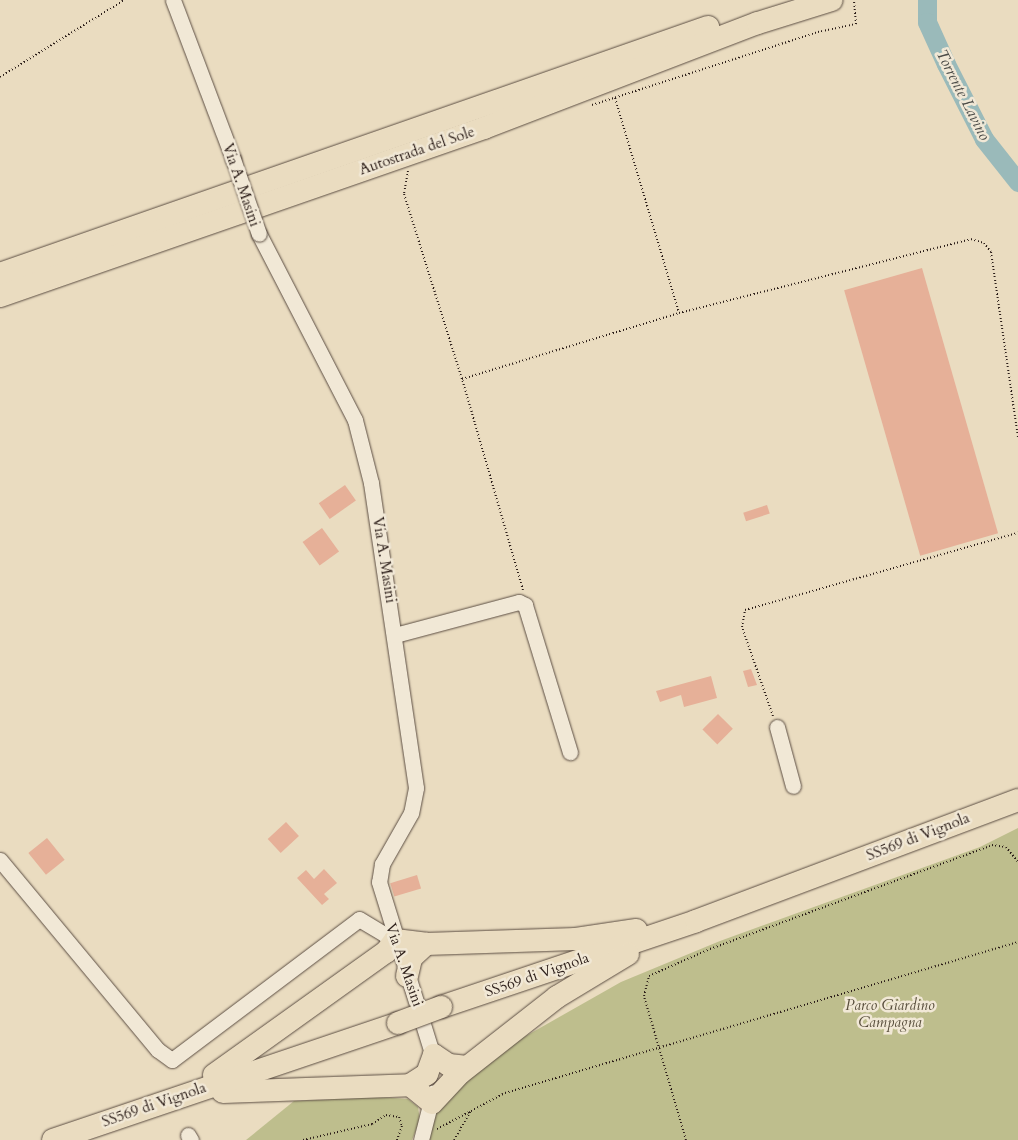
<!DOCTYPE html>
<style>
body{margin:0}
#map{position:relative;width:1018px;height:1140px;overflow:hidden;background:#eadcc0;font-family:Cardo,serif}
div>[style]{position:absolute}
.green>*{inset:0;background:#bebe8d}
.river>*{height:19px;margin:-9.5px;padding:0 9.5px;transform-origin:9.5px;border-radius:9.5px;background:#9ababa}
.building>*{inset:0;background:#e6b098;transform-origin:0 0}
.path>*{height:2px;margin-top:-1px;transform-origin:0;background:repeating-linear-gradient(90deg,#2c1e19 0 1px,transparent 0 3.5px)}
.roads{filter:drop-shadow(0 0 1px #5c4e43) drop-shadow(0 0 1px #5c4e43)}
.minor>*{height:15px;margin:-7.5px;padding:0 7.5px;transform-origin:7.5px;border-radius:7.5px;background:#f1e8d6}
.highway>*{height:22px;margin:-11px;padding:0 11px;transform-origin:11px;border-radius:11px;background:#eadcc0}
.bridges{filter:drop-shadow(0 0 1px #5c4e43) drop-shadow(0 0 1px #5c4e43)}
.minor-bridge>*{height:15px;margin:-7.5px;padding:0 7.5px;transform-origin:7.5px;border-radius:7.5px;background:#f1e8d6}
.highway-bridge>*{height:22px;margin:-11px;padding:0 11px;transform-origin:11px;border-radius:11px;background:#eadcc0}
span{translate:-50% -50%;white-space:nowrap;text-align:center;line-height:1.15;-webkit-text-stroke:5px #f1e8d6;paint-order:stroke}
.street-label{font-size:15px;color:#2c1e19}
.park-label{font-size:15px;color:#584e3c;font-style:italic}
.water-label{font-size:16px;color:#4d4d49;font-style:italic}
</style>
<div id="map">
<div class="green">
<div style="clip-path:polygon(1018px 828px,1018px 1140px,417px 1140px,428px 1106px,517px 1041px,621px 982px,720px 941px,980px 847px)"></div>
<div style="clip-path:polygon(379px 1097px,408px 1099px,418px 1107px,420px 1120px,412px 1140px,246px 1140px,294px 1101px)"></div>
</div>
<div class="river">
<div style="left:927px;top:0;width:22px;rotate:90deg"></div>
<div style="left:927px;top:22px;width:46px;rotate:65.7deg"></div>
<div style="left:946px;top:64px;width:84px;rotate:63.1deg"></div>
<div style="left:984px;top:139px;width:55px;rotate:51.7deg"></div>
</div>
<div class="building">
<div style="left:922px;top:268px;width:276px;height:81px;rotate:74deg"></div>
<div style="left:345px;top:485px;width:19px;height:32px;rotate:55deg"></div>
<div style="left:767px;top:505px;width:9px;height:25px;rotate:72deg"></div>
<div style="left:322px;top:528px;width:29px;height:24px;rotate:54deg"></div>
<div style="clip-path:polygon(751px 669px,757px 685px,748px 687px,743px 671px)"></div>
<div style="clip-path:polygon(711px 676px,717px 698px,684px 707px,681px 695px,660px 702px,656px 691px)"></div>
<div style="left:718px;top:714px;width:21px;height:22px;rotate:45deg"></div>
<div style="left:286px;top:822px;width:19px;height:25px;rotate:47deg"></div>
<div style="left:47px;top:838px;width:28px;height:24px;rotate:51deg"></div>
<div style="clip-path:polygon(324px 869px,337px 883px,324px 894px,329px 899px,322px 905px,297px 878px,306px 870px,314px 879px)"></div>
<div style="left:417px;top:875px;width:14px;height:28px;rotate:73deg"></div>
</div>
<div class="path">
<div style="left:0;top:77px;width:146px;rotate:-31.8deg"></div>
<div style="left:615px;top:98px;width:224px;rotate:73.4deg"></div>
<div style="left:592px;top:105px;width:237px;rotate:-17.9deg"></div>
<div style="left:818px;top:32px;width:39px;rotate:-12deg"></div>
<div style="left:856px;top:24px;width:24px;rotate:-95deg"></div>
<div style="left:408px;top:171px;width:23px;rotate:100deg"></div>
<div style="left:404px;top:194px;width:194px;rotate:72.6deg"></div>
<div style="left:523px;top:590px;width:220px;rotate:-106.1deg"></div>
<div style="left:462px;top:379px;width:227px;rotate:-16.9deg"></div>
<div style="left:679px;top:313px;width:301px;rotate:-14.2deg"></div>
<div style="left:971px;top:239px;width:14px;rotate:17deg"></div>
<div style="left:984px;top:243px;width:11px;rotate:52deg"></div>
<div style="left:991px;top:252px;width:187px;rotate:81.7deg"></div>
<div style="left:773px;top:716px;width:94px;rotate:-109.2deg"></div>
<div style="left:742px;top:627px;width:17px;rotate:-80deg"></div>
<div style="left:745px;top:610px;width:284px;rotate:-15.8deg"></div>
<div style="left:437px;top:1129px;width:77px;rotate:-27.9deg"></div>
<div style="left:505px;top:1093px;width:535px;rotate:-16.4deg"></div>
<div style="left:303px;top:1140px;width:71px;rotate:-13.1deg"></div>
<div style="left:372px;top:1124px;width:17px;rotate:-33deg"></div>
<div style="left:386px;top:1115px;width:13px;rotate:9deg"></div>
<div style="left:399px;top:1117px;width:9px;rotate:72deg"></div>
<div style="left:402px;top:1126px;width:15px;rotate:110deg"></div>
<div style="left:454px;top:1140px;width:34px;rotate:-60deg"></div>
<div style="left:686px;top:1140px;width:150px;rotate:-106.3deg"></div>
<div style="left:644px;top:996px;width:21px;rotate:-76deg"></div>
<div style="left:649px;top:976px;width:67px;rotate:-23.9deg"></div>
<div style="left:710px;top:949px;width:301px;rotate:-20.2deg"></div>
<div style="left:992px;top:845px;width:14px;rotate:8deg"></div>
<div style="left:1006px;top:847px;width:19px;rotate:51deg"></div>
</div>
<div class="roads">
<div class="minor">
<div style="left:173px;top:0;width:170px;rotate:69.3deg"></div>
<div style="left:259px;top:234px;width:209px;rotate:62.7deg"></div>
<div style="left:355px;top:420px;width:65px;rotate:75.7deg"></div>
<div style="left:371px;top:483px;width:308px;rotate:81.6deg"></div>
<div style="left:416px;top:788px;width:25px;rotate:101deg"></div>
<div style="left:411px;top:813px;width:59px;rotate:119.6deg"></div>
<div style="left:382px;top:864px;width:18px;rotate:99deg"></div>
<div style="left:379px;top:882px;width:189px;rotate:72.8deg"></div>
<div style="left:395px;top:635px;width:128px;rotate:-14.9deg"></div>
<div style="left:519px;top:602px;width:7px;rotate:27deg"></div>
<div style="left:525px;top:605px;width:154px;rotate:73deg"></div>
<div style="left:777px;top:727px;width:61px;rotate:74.8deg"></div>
<div style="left:0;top:860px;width:247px;rotate:50.3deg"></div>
<div style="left:158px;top:1050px;width:17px;rotate:36deg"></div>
<div style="left:172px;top:1060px;width:234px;rotate:-37deg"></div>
<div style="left:359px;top:919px;width:29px;rotate:31deg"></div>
<div style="left:384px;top:934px;width:9px"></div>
<div style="left:188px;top:1135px;width:6px;rotate:59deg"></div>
<div style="left:421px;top:1140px;width:49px;rotate:-75.7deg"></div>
</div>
<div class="highway">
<div style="left:0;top:274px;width:750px;rotate:-19.23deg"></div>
<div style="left:0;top:296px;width:512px;rotate:-19.14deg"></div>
<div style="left:484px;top:128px;width:293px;rotate:-21deg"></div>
<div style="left:758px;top:23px;width:77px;rotate:-17.3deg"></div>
<div style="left:407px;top:976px;width:18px;rotate:-77deg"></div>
<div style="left:411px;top:958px;width:21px;rotate:-43deg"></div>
<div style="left:426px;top:944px;width:150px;rotate:-1.9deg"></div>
<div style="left:576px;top:939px;width:61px;rotate:-8.5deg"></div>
<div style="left:441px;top:1007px;width:269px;rotate:-18.6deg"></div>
<div style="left:696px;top:921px;width:344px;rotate:-20.6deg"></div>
<div style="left:214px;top:1075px;width:211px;rotate:-35.6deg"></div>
<div style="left:386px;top:952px;width:15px;rotate:-53deg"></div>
<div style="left:395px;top:940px;width:31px;rotate:7deg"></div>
<div style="left:410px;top:1085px;width:28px;rotate:39deg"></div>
<div style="left:432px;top:1103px;width:41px;rotate:-47deg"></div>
<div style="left:460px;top:1073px;width:123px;rotate:-38.1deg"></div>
<div style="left:557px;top:997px;width:83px;rotate:-31.2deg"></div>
<div style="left:223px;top:1092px;width:187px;rotate:-2.1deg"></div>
<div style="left:410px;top:1085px;width:20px;rotate:-33deg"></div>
<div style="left:427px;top:1074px;width:20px;rotate:-70deg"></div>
<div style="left:434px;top:1055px;width:18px;rotate:34deg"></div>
<div style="left:449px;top:1065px;width:18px;rotate:6deg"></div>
<div style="left:53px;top:1140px;width:364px;rotate:-18.7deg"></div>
</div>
</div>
<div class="bridges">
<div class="minor-bridge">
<div style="left:233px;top:159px;width:79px;rotate:70.9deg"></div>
</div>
<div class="highway-bridge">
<div style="left:398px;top:1023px;width:46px;rotate:-20.4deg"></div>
</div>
</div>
<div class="street-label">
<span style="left:417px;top:151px;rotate:-19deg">Autostrada del Sole</span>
<span style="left:241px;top:185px;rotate:71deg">Via A. Masini</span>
<span style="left:384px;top:560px;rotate:81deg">Via A. Masini</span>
<span style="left:918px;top:837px;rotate:-21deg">SS569 di Vignola</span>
<span style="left:404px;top:965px;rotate:71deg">Via A. Masini</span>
<span style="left:537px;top:975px;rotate:-19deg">SS569 di Vignola</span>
<span style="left:154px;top:1105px;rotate:-19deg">SS569 di Vignola</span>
</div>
<div class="park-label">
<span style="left:890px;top:1014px">Parco Giardino<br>Campagna</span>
</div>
<div class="water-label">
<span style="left:963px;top:95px;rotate:63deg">Torrente Lavino</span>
</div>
</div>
